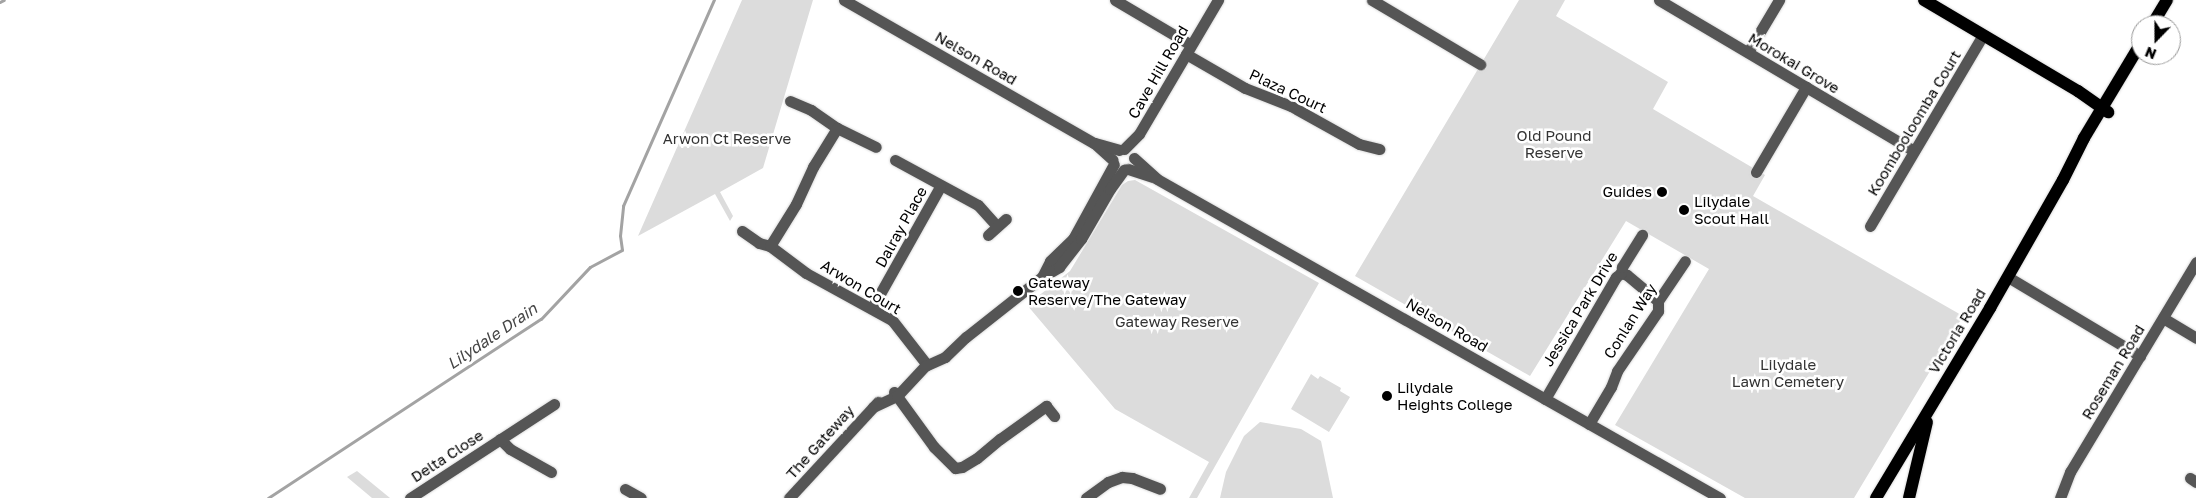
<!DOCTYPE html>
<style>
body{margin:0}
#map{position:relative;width:2196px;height:498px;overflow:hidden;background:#fff;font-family:"Golos Text",sans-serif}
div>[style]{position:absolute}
.green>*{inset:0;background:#dcdcdc}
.stream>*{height:2.5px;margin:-1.25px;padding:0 1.25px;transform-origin:1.25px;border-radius:1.25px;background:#a3a3a3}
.roads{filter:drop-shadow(0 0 1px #dbdbdb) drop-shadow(0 0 1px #dbdbdb)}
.minor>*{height:11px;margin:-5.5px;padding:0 5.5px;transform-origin:5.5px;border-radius:5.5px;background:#555}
.major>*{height:12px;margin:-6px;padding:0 6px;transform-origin:6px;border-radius:6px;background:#000}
.dots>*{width:14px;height:14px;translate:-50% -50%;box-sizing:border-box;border:2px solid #fff;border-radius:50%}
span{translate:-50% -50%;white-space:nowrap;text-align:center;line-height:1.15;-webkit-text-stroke:5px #fff;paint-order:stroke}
.street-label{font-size:15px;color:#000}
.park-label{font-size:15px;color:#333}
.poi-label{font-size:15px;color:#000}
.right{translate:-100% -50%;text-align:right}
.left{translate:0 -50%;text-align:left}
.water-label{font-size:16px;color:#444;font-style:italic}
.north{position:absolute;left:2131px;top:15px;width:50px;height:50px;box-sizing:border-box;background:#fff;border:1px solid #999;border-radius:50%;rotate:202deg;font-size:14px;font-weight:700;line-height:20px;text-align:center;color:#000}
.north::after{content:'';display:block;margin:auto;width:18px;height:22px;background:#000;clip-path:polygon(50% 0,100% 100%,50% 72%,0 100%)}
</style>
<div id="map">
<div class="green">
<div style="clip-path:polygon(742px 0,813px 0,763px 168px,720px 192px,733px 216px,730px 221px,715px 194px,638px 236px)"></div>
<div style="clip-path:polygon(1519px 0,1565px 0,1556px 16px,1668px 82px,1653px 109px,1765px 175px,1753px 196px,1963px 316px,1854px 498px,1745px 498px,1615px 425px,1709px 269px,1626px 221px,1530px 376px,1355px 276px)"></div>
<div style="clip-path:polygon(1135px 180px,1319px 283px,1197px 498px,1189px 498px,1209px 462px,1115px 409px,1027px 305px,1070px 271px,1122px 185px,1128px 181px)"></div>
<div style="clip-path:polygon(1311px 374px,1318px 379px,1320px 376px,1341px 388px,1340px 391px,1350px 397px,1329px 432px,1291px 409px)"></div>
<div style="clip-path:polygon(1260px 422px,1301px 429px,1321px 441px,1333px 498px,1220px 498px,1226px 472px,1244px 436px)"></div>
<div style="clip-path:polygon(357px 471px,390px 498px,372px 498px,347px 477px)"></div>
</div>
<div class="stream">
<div style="left:0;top:2px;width:4px;rotate:-27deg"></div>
<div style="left:268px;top:498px;width:326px;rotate:-33.3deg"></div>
<div style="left:541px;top:319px;width:71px;rotate:-46.7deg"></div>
<div style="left:590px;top:267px;width:36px;rotate:-28deg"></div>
<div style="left:622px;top:250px;width:14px;rotate:-98deg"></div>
<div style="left:620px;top:236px;width:30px;rotate:-84deg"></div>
<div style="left:623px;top:206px;width:225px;rotate:-66.2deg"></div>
</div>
<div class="roads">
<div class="minor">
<div style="left:844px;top:0;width:288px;rotate:29.8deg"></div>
<div style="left:1094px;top:143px;width:25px;rotate:42deg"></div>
<div style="left:1115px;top:0;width:88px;rotate:30.6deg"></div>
<div style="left:1372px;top:0;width:126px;rotate:30.7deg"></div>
<div style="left:1659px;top:0;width:296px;rotate:30.6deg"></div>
<div style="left:1748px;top:52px;width:61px;rotate:-59.2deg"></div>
<div style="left:1186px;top:54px;width:68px;rotate:30deg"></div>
<div style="left:1245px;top:88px;width:49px;rotate:21.4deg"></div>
<div style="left:1291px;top:106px;width:78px;rotate:29.2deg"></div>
<div style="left:1359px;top:144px;width:21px;rotate:14deg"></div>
<div style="left:790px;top:101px;width:23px;rotate:23deg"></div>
<div style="left:811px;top:110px;width:32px;rotate:35deg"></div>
<div style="left:837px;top:128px;width:43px;rotate:26deg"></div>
<div style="left:1095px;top:143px;width:25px;rotate:16deg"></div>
<div style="left:1124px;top:149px;width:21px;rotate:-45deg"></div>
<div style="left:1139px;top:134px;width:156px;rotate:-59.5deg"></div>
<div style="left:1134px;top:158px;width:31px;rotate:42deg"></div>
<div style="left:1157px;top:179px;width:647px;rotate:29.54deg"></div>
<div style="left:895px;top:160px;width:94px;rotate:28.5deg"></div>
<div style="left:978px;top:205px;width:28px;rotate:48deg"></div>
<div style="left:1128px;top:169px;width:26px;rotate:18deg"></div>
<div style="left:1756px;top:172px;width:99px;rotate:-59.5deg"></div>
<div style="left:1870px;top:226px;width:222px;rotate:-59.4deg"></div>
<div style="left:742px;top:231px;width:21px;rotate:35deg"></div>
<div style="left:759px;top:243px;width:11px;rotate:15deg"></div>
<div style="left:770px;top:246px;width:45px;rotate:36.9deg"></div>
<div style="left:806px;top:273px;width:98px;rotate:28.7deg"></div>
<div style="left:892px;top:320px;width:57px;rotate:52.1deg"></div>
<div style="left:988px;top:235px;width:24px;rotate:-42deg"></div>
<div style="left:770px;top:246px;width:49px;rotate:-58.2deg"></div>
<div style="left:796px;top:204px;width:41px;rotate:-65.3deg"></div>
<div style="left:813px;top:167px;width:46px;rotate:-58.4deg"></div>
<div style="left:1621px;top:273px;width:6px;rotate:18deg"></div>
<div style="left:1627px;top:275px;width:40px;rotate:40deg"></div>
<div style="left:1042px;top:277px;width:18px;rotate:-63deg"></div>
<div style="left:1050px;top:261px;width:32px;rotate:-44deg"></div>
<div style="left:1073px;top:239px;width:85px;rotate:-61.3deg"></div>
<div style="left:2008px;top:277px;width:154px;rotate:30.9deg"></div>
<div style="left:872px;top:308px;width:139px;rotate:-60.7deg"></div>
<div style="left:2163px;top:318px;width:39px;rotate:31deg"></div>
<div style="left:894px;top:392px;width:68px;rotate:54deg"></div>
<div style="left:934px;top:447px;width:30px;rotate:45deg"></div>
<div style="left:955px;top:468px;width:7px;rotate:-8deg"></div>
<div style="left:962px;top:467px;width:17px;rotate:-31deg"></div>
<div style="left:977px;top:458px;width:30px;rotate:-40deg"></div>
<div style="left:1000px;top:439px;width:57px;rotate:-35.7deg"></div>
<div style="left:1046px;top:406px;width:13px;rotate:51deg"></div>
<div style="left:1545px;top:399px;width:141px;rotate:-59.8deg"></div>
<div style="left:1616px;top:277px;width:6px;rotate:-39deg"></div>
<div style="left:1621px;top:273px;width:6px;rotate:-81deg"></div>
<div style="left:1622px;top:267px;width:38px;rotate:-58deg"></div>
<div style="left:873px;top:407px;width:26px;rotate:-25deg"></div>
<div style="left:897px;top:396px;width:41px;rotate:-47deg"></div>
<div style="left:925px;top:366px;width:22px;rotate:-24deg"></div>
<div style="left:945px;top:357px;width:29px;rotate:-44deg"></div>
<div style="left:966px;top:337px;width:97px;rotate:-38.3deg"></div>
<div style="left:1042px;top:277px;width:20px;rotate:-30deg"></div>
<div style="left:1059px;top:267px;width:36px;rotate:-52deg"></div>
<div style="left:1081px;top:239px;width:58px;rotate:-59.9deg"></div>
<div style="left:1110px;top:189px;width:24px;rotate:-54deg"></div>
<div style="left:1589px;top:424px;width:43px;rotate:-59.3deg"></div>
<div style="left:1611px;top:387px;width:17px;rotate:-69deg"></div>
<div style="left:1617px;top:371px;width:73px;rotate:-55.7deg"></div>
<div style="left:1658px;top:311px;width:10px;rotate:-90deg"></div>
<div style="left:1658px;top:301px;width:48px;rotate:-56deg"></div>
<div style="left:500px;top:439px;width:14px;rotate:45deg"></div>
<div style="left:510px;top:449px;width:47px;rotate:29.3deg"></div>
<div style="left:2190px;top:478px;width:7px;rotate:34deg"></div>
<div style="left:625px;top:489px;width:18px;rotate:29deg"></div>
<div style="left:410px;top:498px;width:172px;rotate:-33.1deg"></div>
<div style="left:789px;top:498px;width:131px;rotate:-47.2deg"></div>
<div style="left:1086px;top:498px;width:27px;rotate:-36deg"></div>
<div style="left:1108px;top:482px;width:15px;rotate:-20deg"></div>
<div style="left:1122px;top:477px;width:10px;rotate:6deg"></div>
<div style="left:1132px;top:478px;width:30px;rotate:21deg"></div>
<div style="left:2060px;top:498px;width:28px;rotate:-69deg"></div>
<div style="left:2070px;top:472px;width:245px;rotate:-59deg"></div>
</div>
<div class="major">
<div style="left:1924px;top:0;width:179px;rotate:30.6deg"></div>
<div style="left:2078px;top:91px;width:37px;rotate:35deg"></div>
<div style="left:2152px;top:25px;width:29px;rotate:-59deg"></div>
<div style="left:1876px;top:498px;width:222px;rotate:-59deg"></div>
<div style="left:1990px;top:308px;width:147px;rotate:-60.3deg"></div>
<div style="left:2063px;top:180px;width:47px;rotate:-63.4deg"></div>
<div style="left:2084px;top:138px;width:111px;rotate:-59deg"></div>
<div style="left:1909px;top:498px;width:78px;rotate:-76.7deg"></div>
</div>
</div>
<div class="dots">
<div style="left:1662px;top:192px;background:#000"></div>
<div style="left:1684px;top:210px;background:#000"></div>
<div style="left:1018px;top:291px;background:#000"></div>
<div style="left:1387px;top:396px;background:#000"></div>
</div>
<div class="street-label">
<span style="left:976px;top:58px;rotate:30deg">Nelson Road</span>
<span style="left:1794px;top:63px;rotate:31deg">Morokai Grove</span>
<span style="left:1158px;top:72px;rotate:-60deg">Cave Hill Road</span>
<span style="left:1288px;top:91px;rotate:25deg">Plaza Court</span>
<span style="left:1914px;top:123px;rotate:-59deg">Koombooloomba Court</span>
<span style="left:901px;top:227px;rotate:-61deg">Dalray Place</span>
<span style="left:861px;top:287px;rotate:31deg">Arwon Court</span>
<span style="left:1580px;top:309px;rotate:-59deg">Jessica Park Drive</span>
<span style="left:1630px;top:321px;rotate:-58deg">Conlan Way</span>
<span style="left:1447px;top:325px;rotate:30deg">Nelson Road</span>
<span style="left:1957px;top:331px;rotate:-59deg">Victoria Road</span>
<span style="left:2113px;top:372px;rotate:-59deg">Roseman Road</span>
<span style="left:820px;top:442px;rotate:-48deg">The Gateway</span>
<span style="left:447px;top:456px;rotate:-33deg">Delta Close</span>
</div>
<div class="park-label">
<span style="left:1554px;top:144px">Old Pound<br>Reserve</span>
<span style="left:727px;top:139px">Arwon Ct Reserve</span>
<span style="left:1177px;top:322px">Gateway Reserve</span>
<span style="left:1788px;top:373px">Lilydale<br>Lawn Cemetery</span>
</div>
<div class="poi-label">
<span class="right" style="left:1652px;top:192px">Guides</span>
<span class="left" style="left:1694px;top:210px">Lilydale<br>Scout Hall</span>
<span class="left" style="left:1028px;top:291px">Gateway<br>Reserve/The Gateway</span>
<span class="left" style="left:1397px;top:396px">Lilydale<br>Heights College</span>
</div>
<div class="water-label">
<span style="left:492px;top:336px;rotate:-34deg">Lilydale Drain</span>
</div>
<div class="north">N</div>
</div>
